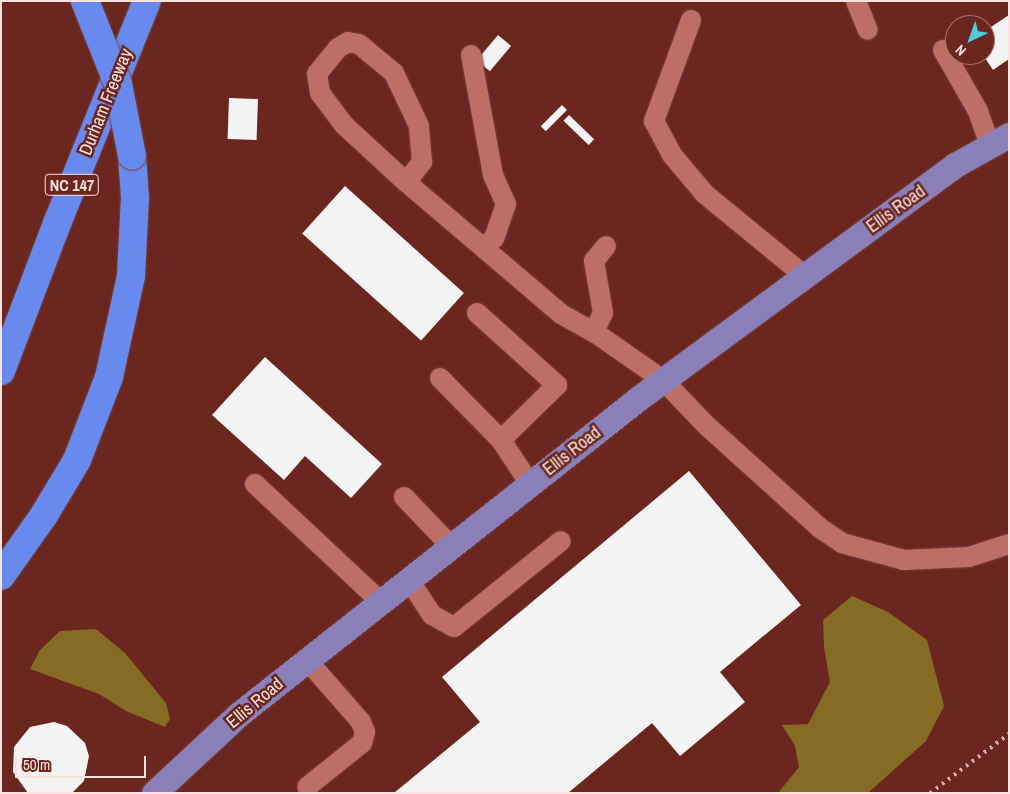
<!DOCTYPE html>
<style>
body{margin:0}
#map{position:relative;width:1010px;height:794px;overflow:hidden;background:#6a261f;font-family:"Archivo Narrow",sans-serif}
div>[style]{position:absolute}
.forest>*{inset:0;background:#856b23}
.building>*{inset:0;background:#f4f4f4;transform-origin:0 0}
.roads{filter:drop-shadow(0 0 1px #7a403e) drop-shadow(0 0 1px #7a403e)}
.minor>*{height:20px;margin:-10px;padding:0 10px;transform-origin:10px;border-radius:10px;background:#bd6f65}
.major>*{height:25px;margin:-12.5px;padding:0 12.5px;transform-origin:12.5px;border-radius:12.5px;background:#8a7fb8}
.highway>*{height:28px;margin:-14px;padding:0 14px;transform-origin:14px;border-radius:14px;background:#688aef}
.rail>*{height:4px;margin-top:-2px;transform-origin:0;background:repeating-linear-gradient(90deg,#d7b2ad 0 2.5px,transparent 0 7.5px)}
.bridges{filter:drop-shadow(0 0 1px #7a403e) drop-shadow(0 0 1px #7a403e)}
.highway-bridge>*{height:28px;margin:-14px;padding:0 14px;transform-origin:14px;border-radius:14px;background:#688aef}
span{translate:-50% -50%;white-space:nowrap;text-align:center;line-height:1.15;-webkit-text-stroke:5px #6a261f;paint-order:stroke}
.shield-label span{padding:1px 4px;background:#6a261f;border:1px solid;border-radius:4px;-webkit-text-stroke-width:0}
.shield-label{font-size:16px;color:#fde3df;font-weight:700}
.street-label{font-size:18px;color:#fde3df}
.frame{position:absolute;inset:0;border:2px solid #fde3df;pointer-events:none}
.north{position:absolute;left:945px;top:15px;width:50px;height:50px;box-sizing:border-box;background:#6a261f;border:1px solid #a5726c;border-radius:50%;rotate:222deg;font-size:14px;font-weight:700;line-height:20px;text-align:center;color:#fde3df}
.north::after{content:'';display:block;margin:auto;width:18px;height:22px;background:#53cbdb;clip-path:polygon(50% 0,100% 100%,50% 72%,0 100%)}
.scale{position:absolute;left:15px;top:756px;width:131px;height:22px;box-sizing:border-box;border:2px solid #fde3df;border-top:0;padding-left:6px;font-size:15px;line-height:18px;white-space:nowrap;color:#fde3df;-webkit-text-stroke:4px #6a261f;paint-order:stroke}
</style>
<div id="map">
<div class="forest">
<div style="clip-path:polygon(852px 596px,888px 612px,927px 640px,944px 706px,926px 741px,868px 793px,778px 793px,799px 767px,795px 746px,782px 725px,808px 724px,830px 682px,824px 647px,823px 620px)"></div>
<div style="clip-path:polygon(96px 629px,125px 653px,166px 703px,170px 719px,165px 727px,126px 711px,99px 694px,30px 669px,40px 650px,60px 631px)"></div>
</div>
<div class="building">
<div style="clip-path:polygon(1009px 15px,1009px 59px,993px 70px,983px 55px,985px 31px)"></div>
<div style="left:498px;top:35px;width:17px;height:33px;rotate:40deg"></div>
<div style="left:229px;top:98px;width:29px;height:41px;rotate:2deg"></div>
<div style="left:562px;top:105px;width:7px;height:30px;rotate:45deg"></div>
<div style="left:569px;top:115px;width:35px;height:8px;rotate:44deg"></div>
<div style="left:345px;top:186px;width:160px;height:64px;rotate:42deg"></div>
<div style="clip-path:polygon(265px 357px,382px 464px,351px 498px,305px 456px,284px 480px,212px 415px)"></div>
<div style="clip-path:polygon(689px 471px,801px 605px,720px 672px,745px 702px,680px 756px,652px 723px,568px 793px,394px 793px,480px 722px,442px 677px)"></div>
<div style="clip-path:polygon(54px 722px,67px 726px,85px 743px,89px 756px,84px 781px,72px 793px,28px 793px,13px 772px,14px 747px,30px 727px)"></div>
</div>
<div class="roads">
<div class="minor">
<div style="left:856px;top:1px;width:31px;rotate:68deg"></div>
<div style="left:691px;top:20px;width:108px;rotate:110.1deg"></div>
<div style="left:654px;top:121px;width:38px;rotate:62deg"></div>
<div style="left:672px;top:155px;width:51px;rotate:49.8deg"></div>
<div style="left:705px;top:194px;width:129px;rotate:39.4deg"></div>
<div style="left:943px;top:50px;width:70px;rotate:60.2deg"></div>
<div style="left:978px;top:111px;width:36px;rotate:71deg"></div>
<div style="left:471px;top:55px;width:122px;rotate:79.6deg"></div>
<div style="left:493px;top:175px;width:32px;rotate:66deg"></div>
<div style="left:506px;top:204px;width:36px;rotate:109deg"></div>
<div style="left:494px;top:238px;width:13px;rotate:135deg"></div>
<div style="left:406px;top:182px;width:26px;rotate:-51deg"></div>
<div style="left:422px;top:162px;width:36px;rotate:-95deg"></div>
<div style="left:419px;top:126px;width:59px;rotate:-115.3deg"></div>
<div style="left:394px;top:73px;width:45px;rotate:-140.4deg"></div>
<div style="left:359px;top:44px;width:11px;rotate:-170deg"></div>
<div style="left:348px;top:42px;width:12px;rotate:149deg"></div>
<div style="left:338px;top:48px;width:33px;rotate:129deg"></div>
<div style="left:317px;top:74px;width:19px;rotate:81deg"></div>
<div style="left:320px;top:93px;width:40px;rotate:53deg"></div>
<div style="left:344px;top:125px;width:84px;rotate:42.6deg"></div>
<div style="left:406px;top:182px;width:204px;rotate:40.4deg"></div>
<div style="left:561px;top:314px;width:38px;rotate:29deg"></div>
<div style="left:594px;top:332px;width:84px;rotate:34.8deg"></div>
<div style="left:663px;top:380px;width:62px;rotate:46.3deg"></div>
<div style="left:706px;top:425px;width:154px;rotate:42.1deg"></div>
<div style="left:820px;top:528px;width:27px;rotate:34deg"></div>
<div style="left:842px;top:543px;width:64px;rotate:15.3deg"></div>
<div style="left:904px;top:560px;width:65px;rotate:-2.6deg"></div>
<div style="left:969px;top:557px;width:42px;rotate:-18deg"></div>
<div style="left:477px;top:313px;width:108px;rotate:42deg"></div>
<div style="left:557px;top:385px;width:78px;rotate:135.5deg"></div>
<div style="left:501px;top:440px;width:53px;rotate:56.6deg"></div>
<div style="left:594px;top:332px;width:21px;rotate:-65deg"></div>
<div style="left:603px;top:313px;width:53px;rotate:-99.8deg"></div>
<div style="left:594px;top:261px;width:19px;rotate:-51deg"></div>
<div style="left:440px;top:378px;width:87px;rotate:45.5deg"></div>
<div style="left:255px;top:484px;width:173px;rotate:43.1deg"></div>
<div style="left:404px;top:497px;width:68px;rotate:46.2deg"></div>
<div style="left:409px;top:580px;width:42px;rotate:56.7deg"></div>
<div style="left:432px;top:615px;width:25px;rotate:29deg"></div>
<div style="left:454px;top:627px;width:137px;rotate:-38.8deg"></div>
<div style="left:307px;top:660px;width:82px;rotate:48.9deg"></div>
<div style="left:361px;top:722px;width:11px;rotate:68deg"></div>
<div style="left:365px;top:732px;width:11px;rotate:105deg"></div>
<div style="left:362px;top:743px;width:70px;rotate:141.3deg"></div>
</div>
<div class="major">
<div style="left:154px;top:793px;width:116px;rotate:-42.9deg"></div>
<div style="left:239px;top:714px;width:510px;rotate:-38.31deg"></div>
<div style="left:639px;top:398px;width:393px;rotate:-36.4deg"></div>
<div style="left:955px;top:165px;width:62px;rotate:-29.1deg"></div>
</div>
<div class="highway">
<div style="left:1px;top:371px;width:160px;rotate:-69.2deg"></div>
<div style="left:58px;top:221px;width:237px;rotate:-68deg"></div>
<div style="left:1px;top:576px;width:75px;rotate:-54.8deg"></div>
<div style="left:44px;top:515px;width:64px;rotate:-59deg"></div>
<div style="left:77px;top:460px;width:89px;rotate:-68.9deg"></div>
<div style="left:109px;top:377px;width:103px;rotate:-77.7deg"></div>
<div style="left:131px;top:276px;width:78px;rotate:-87.1deg"></div>
<div style="left:135px;top:198px;width:42px;rotate:-94.1deg"></div>
</div>
</div>
<div class="rail">
<div style="left:930px;top:793px;width:99px;rotate:-36.8deg"></div>
</div>
<div class="bridges">
<div class="highway-bridge">
<div style="left:85px;top:1px;width:89px;rotate:68.3deg"></div>
<div style="left:118px;top:84px;width:73px;rotate:79deg"></div>
</div>
</div>
<div class="shield-label">
<span style="left:72px;top:185px">NC 147</span>
</div>
<div class="street-label">
<span style="left:106px;top:102px;rotate:-68deg">Durham Freeway</span>
<span style="left:896px;top:209px;rotate:-36deg">Ellis Road</span>
<span style="left:572px;top:451px;rotate:-38deg">Ellis Road</span>
<span style="left:255px;top:703px;rotate:-40deg">Ellis Road</span>
</div>
<div class="frame"></div>
<div class="north">N</div>
<div class="scale">50 m</div>
</div>
